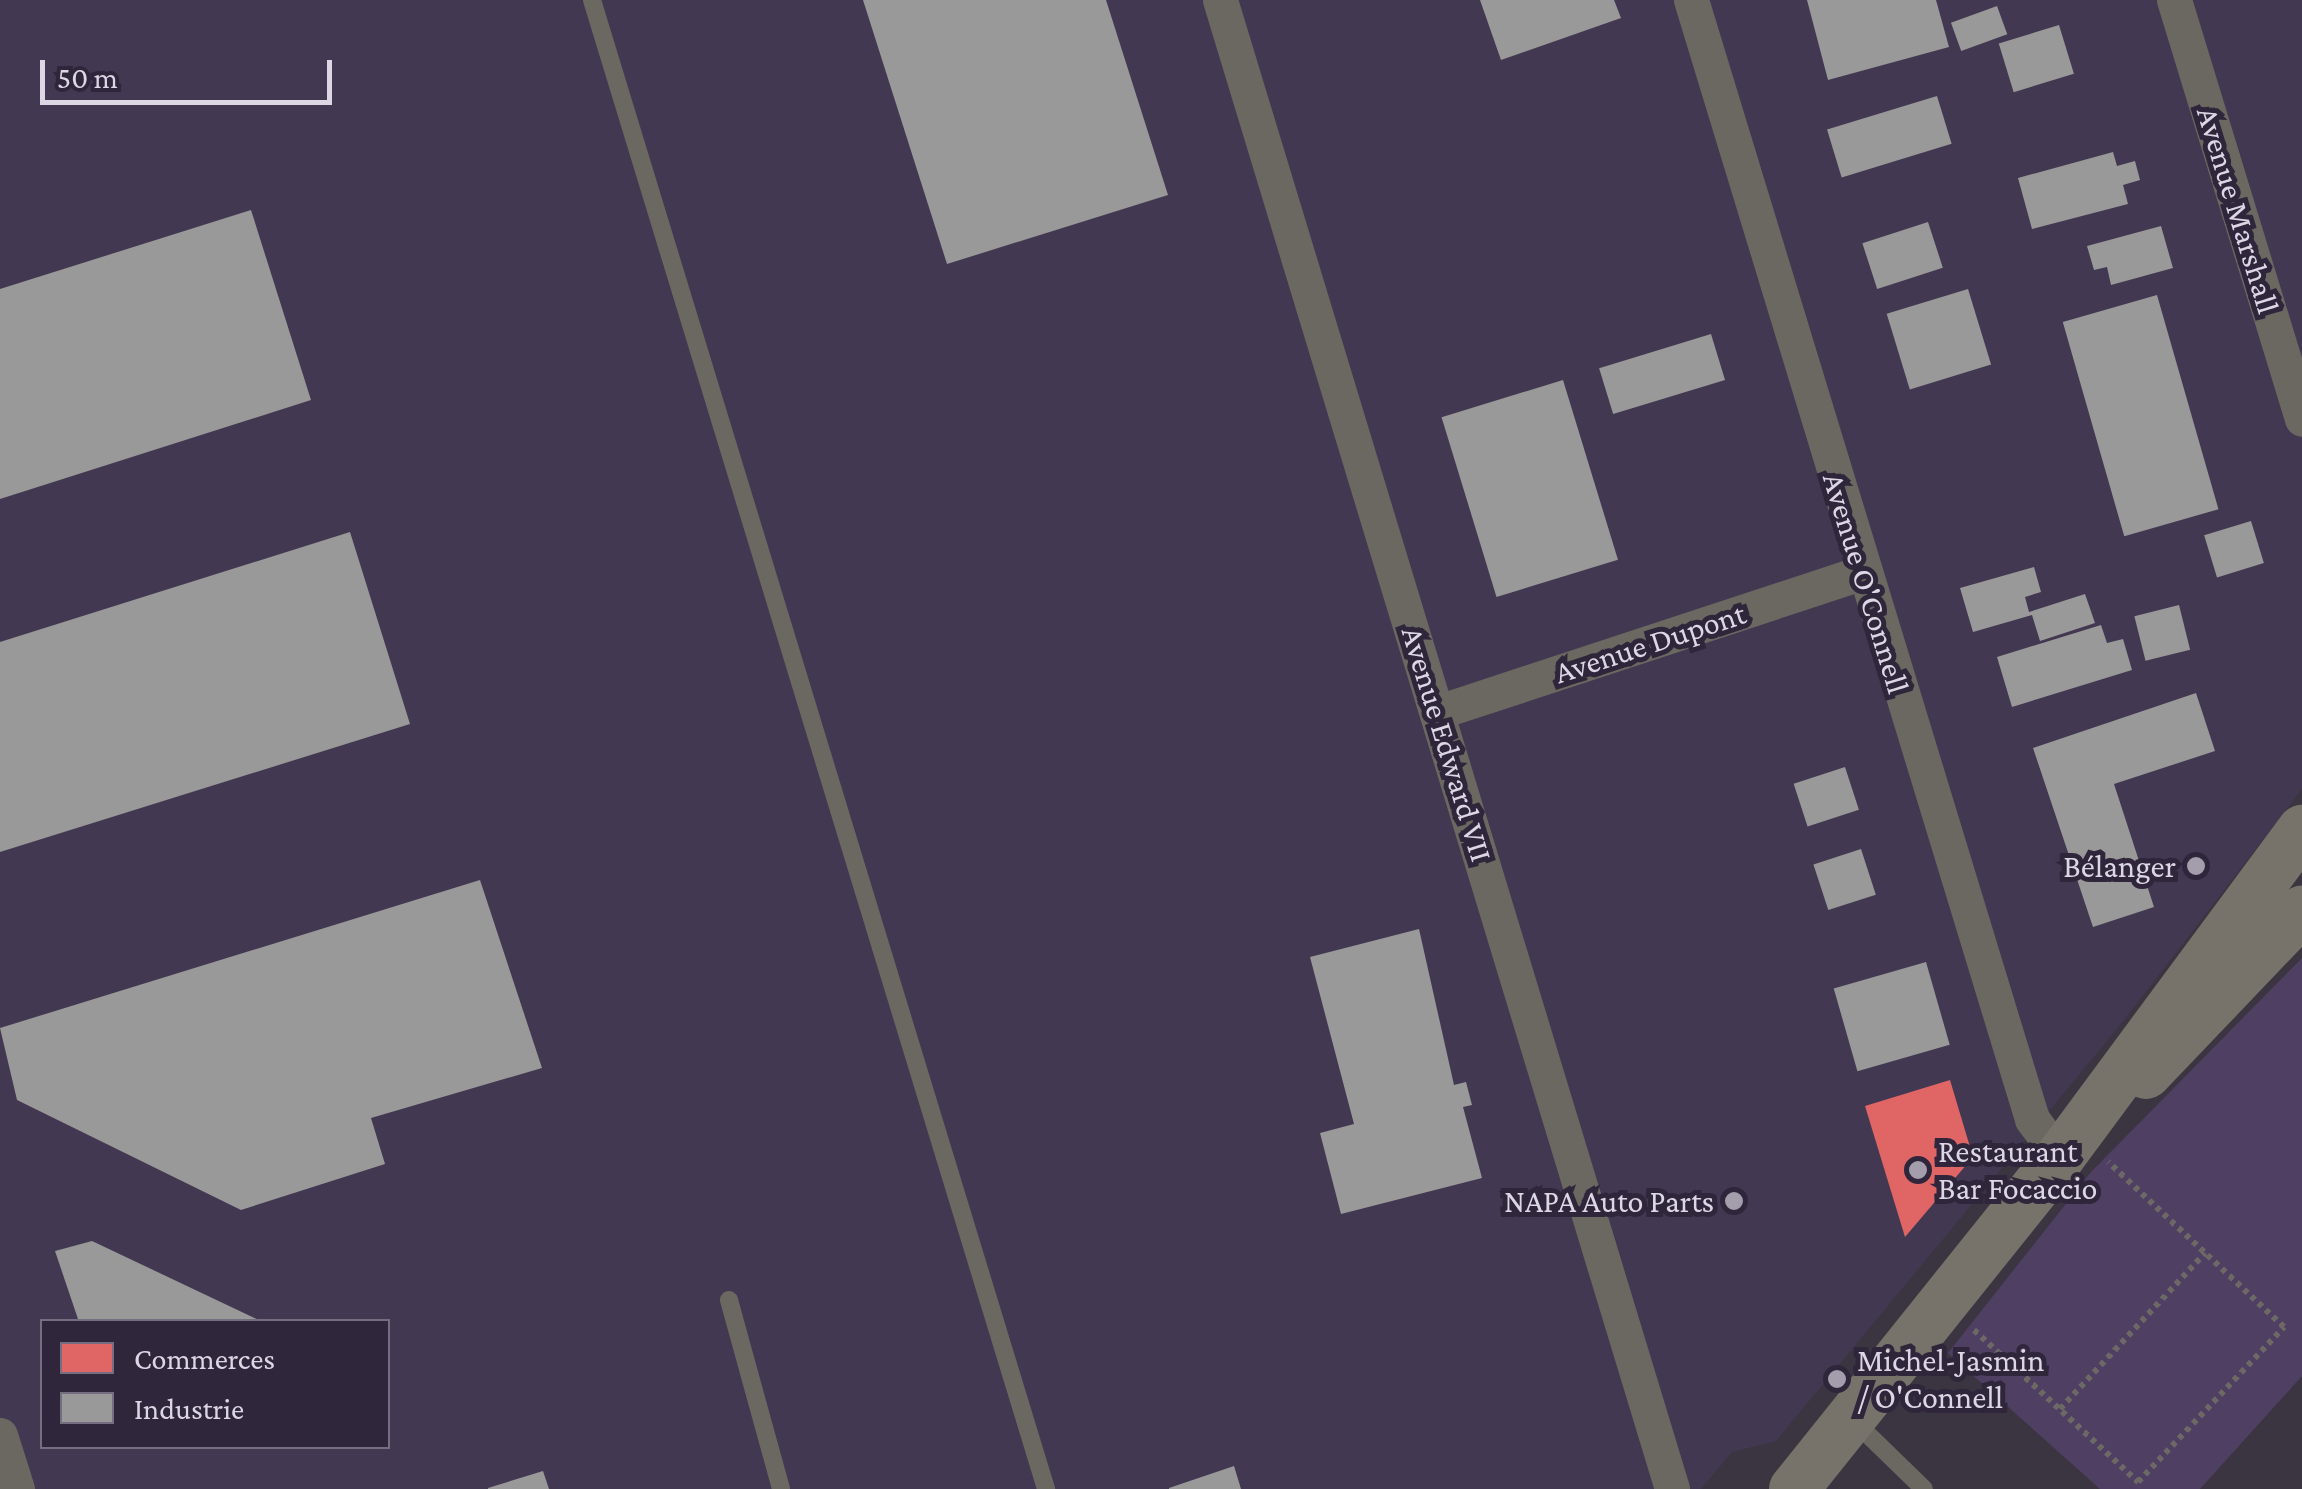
<!DOCTYPE html>
<meta charset="utf-8">
<style>
body{margin:0}
#map{position:relative;width:2302px;height:1489px;overflow:hidden;background:#3b3541;font-family:"Crimson Pro",serif}
div>[style]{position:absolute}
.built>*{inset:0;background:#433851}
.green>*{inset:0;background:#4f4063}
.shops>*{inset:0;background:#e06666}
.industry>*{inset:0;background:#999;transform-origin:0 0}
.path>*{height:6px;margin-top:-3px;transform-origin:0;background:repeating-linear-gradient(90deg,#6b6866 0 5px,transparent 0 10px)}
.service>*{height:18px;margin:-9px;padding:0 9px;transform-origin:9px;border-radius:9px;background:#6b6861}
.minor>*{height:35px;margin:-17.5px;padding:0 17.5px;transform-origin:17.5px;border-radius:17.5px;background:#6b6861}
.secondary>*{height:50px;margin:-25px;padding:0 25px;transform-origin:25px;border-radius:25px;background:#77736a}
.dots>*{width:28px;height:28px;translate:-50% -50%;box-sizing:border-box;border:5px solid #2f263c;border-radius:50%}
span{translate:-50% -50%;white-space:nowrap;text-align:center;line-height:1.15;-webkit-text-stroke:10px #2f263c;paint-order:stroke}
.street-label{font-size:32px;color:#ddd7e5}
.poi-label{font-size:32px;color:#ddd7e5}
.right{translate:-100% -50%;text-align:right}
.left{translate:0 -50%;text-align:left}
.legend{position:absolute;left:40px;top:1319px;width:350px;height:130px;box-sizing:border-box;background:#2f263c;border:2px solid #756d80;margin:0;padding:12px 18px;list-style:none;font-size:30px;color:#ddd7e5}
.legend li{display:flex;align-items:center;gap:20px;height:50px}
.legend b{width:50px;border:2px solid #756d80}
.scale{position:absolute;left:40px;top:60px;width:292px;height:45px;box-sizing:border-box;border:5px solid #ddd7e5;border-top:0;padding-left:12px;font-size:30px;line-height:35px;white-space:nowrap;color:#ddd7e5;-webkit-text-stroke:8px #2f263c;paint-order:stroke}
</style>
<div id="map">
<div class="built">
<div style="clip-path:polygon(evenodd,0 0,2302px 0,2302px 789px,2121px 1024px,1776px 1441px,1732px 1452px,1701px 1489px,0 1489px,0 0,42px 1322px,388px 1322px,388px 1446px,42px 1446px,42px 1322px)"></div>
</div>
<div class="green">
<div style="clip-path:polygon(2302px 958px,2302px 1376px,2200px 1489px,2100px 1489px,1948px 1353px,2091px 1172px)"></div>
</div>
<div class="shops">
<div style="clip-path:polygon(1950px 1080px,1973px 1157px,1905px 1237px,1865px 1106px)"></div>
</div>
<div class="industry">
<div style="clip-path:polygon(863px 0,1106px 0,1168px 195px,947px 264px)"></div>
<div style="clip-path:polygon(1480px 0,1614px 0,1621px 18px,1501px 60px)"></div>
<div style="clip-path:polygon(1807px 0,1936px 0,1949px 47px,1828px 80px)"></div>
<div style="left:1997px;top:6px;width:30px;height:49px;rotate:70deg"></div>
<div style="left:2059px;top:25px;width:51px;height:63px;rotate:73deg"></div>
<div style="left:1937px;top:96px;width:50px;height:115px;rotate:73deg"></div>
<div style="clip-path:polygon(2113px 152px,2117px 166px,2135px 161px,2140px 180px,2123px 185px,2128px 204px,2032px 229px,2018px 178px)"></div>
<div style="clip-path:polygon(251px 210px,311px 400px,0 499px,0 289px)"></div>
<div style="left:1928px;top:222px;width:48px;height:69px;rotate:72deg"></div>
<div style="clip-path:polygon(2161px 226px,2173px 268px,2111px 285px,2107px 267px,2094px 270px,2087px 246px)"></div>
<div style="left:1968px;top:289px;width:79px;height:85px;rotate:73deg"></div>
<div style="left:2157px;top:295px;width:223px;height:98px;rotate:74deg"></div>
<div style="left:1711px;top:334px;width:48px;height:117px;rotate:73deg"></div>
<div style="left:1563px;top:380px;width:188px;height:127px;rotate:73deg"></div>
<div style="left:2251px;top:521px;width:44px;height:49px;rotate:73deg"></div>
<div style="clip-path:polygon(350px 532px,410px 724px,0 852px,0 642px)"></div>
<div style="clip-path:polygon(2034px 567px,2041px 592px,2025px 597px,2029px 612px,2085px 594px,2095px 623px,2040px 641px,2032px 615px,1973px 632px,1960px 588px)"></div>
<div style="left:2179px;top:605px;width:46px;height:46px;rotate:76deg"></div>
<div style="clip-path:polygon(2101px 625px,2107px 643px,2123px 639px,2132px 670px,2012px 707px,1997px 657px)"></div>
<div style="clip-path:polygon(2196px 693px,2215px 751px,2114px 784px,2154px 907px,2093px 927px,2033px 748px)"></div>
<div style="left:1845px;top:767px;width:45px;height:54px;rotate:72deg"></div>
<div style="left:1861px;top:849px;width:48px;height:50px;rotate:72deg"></div>
<div style="clip-path:polygon(480px 880px,542px 1068px,371px 1118px,385px 1164px,241px 1210px,17px 1100px,0 1028px)"></div>
<div style="clip-path:polygon(1419px 929px,1454px 1085px,1466px 1082px,1472px 1105px,1463px 1107px,1482px 1178px,1341px 1214px,1320px 1133px,1354px 1124px,1310px 957px)"></div>
<div style="left:1926px;top:962px;width:86px;height:96px;rotate:74deg"></div>
<div style="clip-path:polygon(92px 1241px,263px 1322px,79px 1322px,55px 1251px)"></div>
<div style="clip-path:polygon(1234px 1466px,1241px 1489px,1169px 1489px,1169px 1488px)"></div>
<div style="clip-path:polygon(543px 1471px,549px 1489px,488px 1489px,488px 1488px)"></div>
</div>
<div class="path">
<div style="left:1974px;top:1330px;width:224px;rotate:42.8deg"></div>
<div style="left:2138px;top:1482px;width:213px;rotate:-46.7deg"></div>
<div style="left:2284px;top:1327px;width:241px;rotate:-136.8deg"></div>
<div style="left:2060px;top:1409px;width:213px;rotate:-47.1deg"></div>
</div>
<div class="service">
<div style="left:592px;top:0;width:1557px;rotate:73.04deg"></div>
<div style="left:729px;top:1300px;width:196px;rotate:74.6deg"></div>
<div style="left:1853px;top:1420px;width:99px;rotate:44.2deg"></div>
</div>
<div class="minor">
<div style="left:1220px;top:0;width:1556px;rotate:73.11deg"></div>
<div style="left:1691px;top:0;width:1170px;rotate:73.05deg"></div>
<div style="left:2032px;top:1119px;width:47px;rotate:53.6deg"></div>
<div style="left:2174px;top:0;width:438px;rotate:73deg"></div>
<div style="left:1438px;top:712px;width:446px;rotate:-18.2deg"></div>
<div style="left:0;top:1435px;width:57px;rotate:72.5deg"></div>
</div>
<div class="secondary">
<div style="left:2146px;top:1074px;width:226px;rotate:-46.3deg"></div>
<div style="left:1794px;top:1489px;width:425px;rotate:-51.3deg"></div>
<div style="left:2060px;top:1157px;width:407px;rotate:-53.5deg"></div>
</div>
<div class="dots">
<div style="left:2196px;top:866px;background:#a49eac"></div>
<div style="left:1918px;top:1170px;background:#a49eac"></div>
<div style="left:1734px;top:1201px;background:#a49eac"></div>
<div style="left:1837px;top:1379px;background:#a49eac"></div>
</div>
<div class="street-label">
<span style="left:2238px;top:210px;rotate:73deg">Avenue Marshall</span>
<span style="left:1866px;top:583px;rotate:73deg">Avenue O'Connell</span>
<span style="left:1650px;top:643px;rotate:-18deg">Avenue Dupont</span>
<span style="left:1447px;top:744px;rotate:73deg">Avenue Edward VII</span>
</div>
<div class="poi-label">
<span class="right" style="left:2176px;top:866px">Bélanger</span>
<span class="left" style="left:1938px;top:1170px">Restaurant<br>Bar Focaccio</span>
<span class="right" style="left:1714px;top:1201px">NAPA Auto Parts</span>
<span class="left" style="left:1857px;top:1379px">Michel-Jasmin<br>/ O'Connell</span>
</div>
<ul class="legend">
<li><b style="height:28px;background:#e06666"></b>Commerces</li>
<li><b style="height:28px;background:#999"></b>Industrie</li>
</ul>
<div class="scale">50 m</div>
</div>
